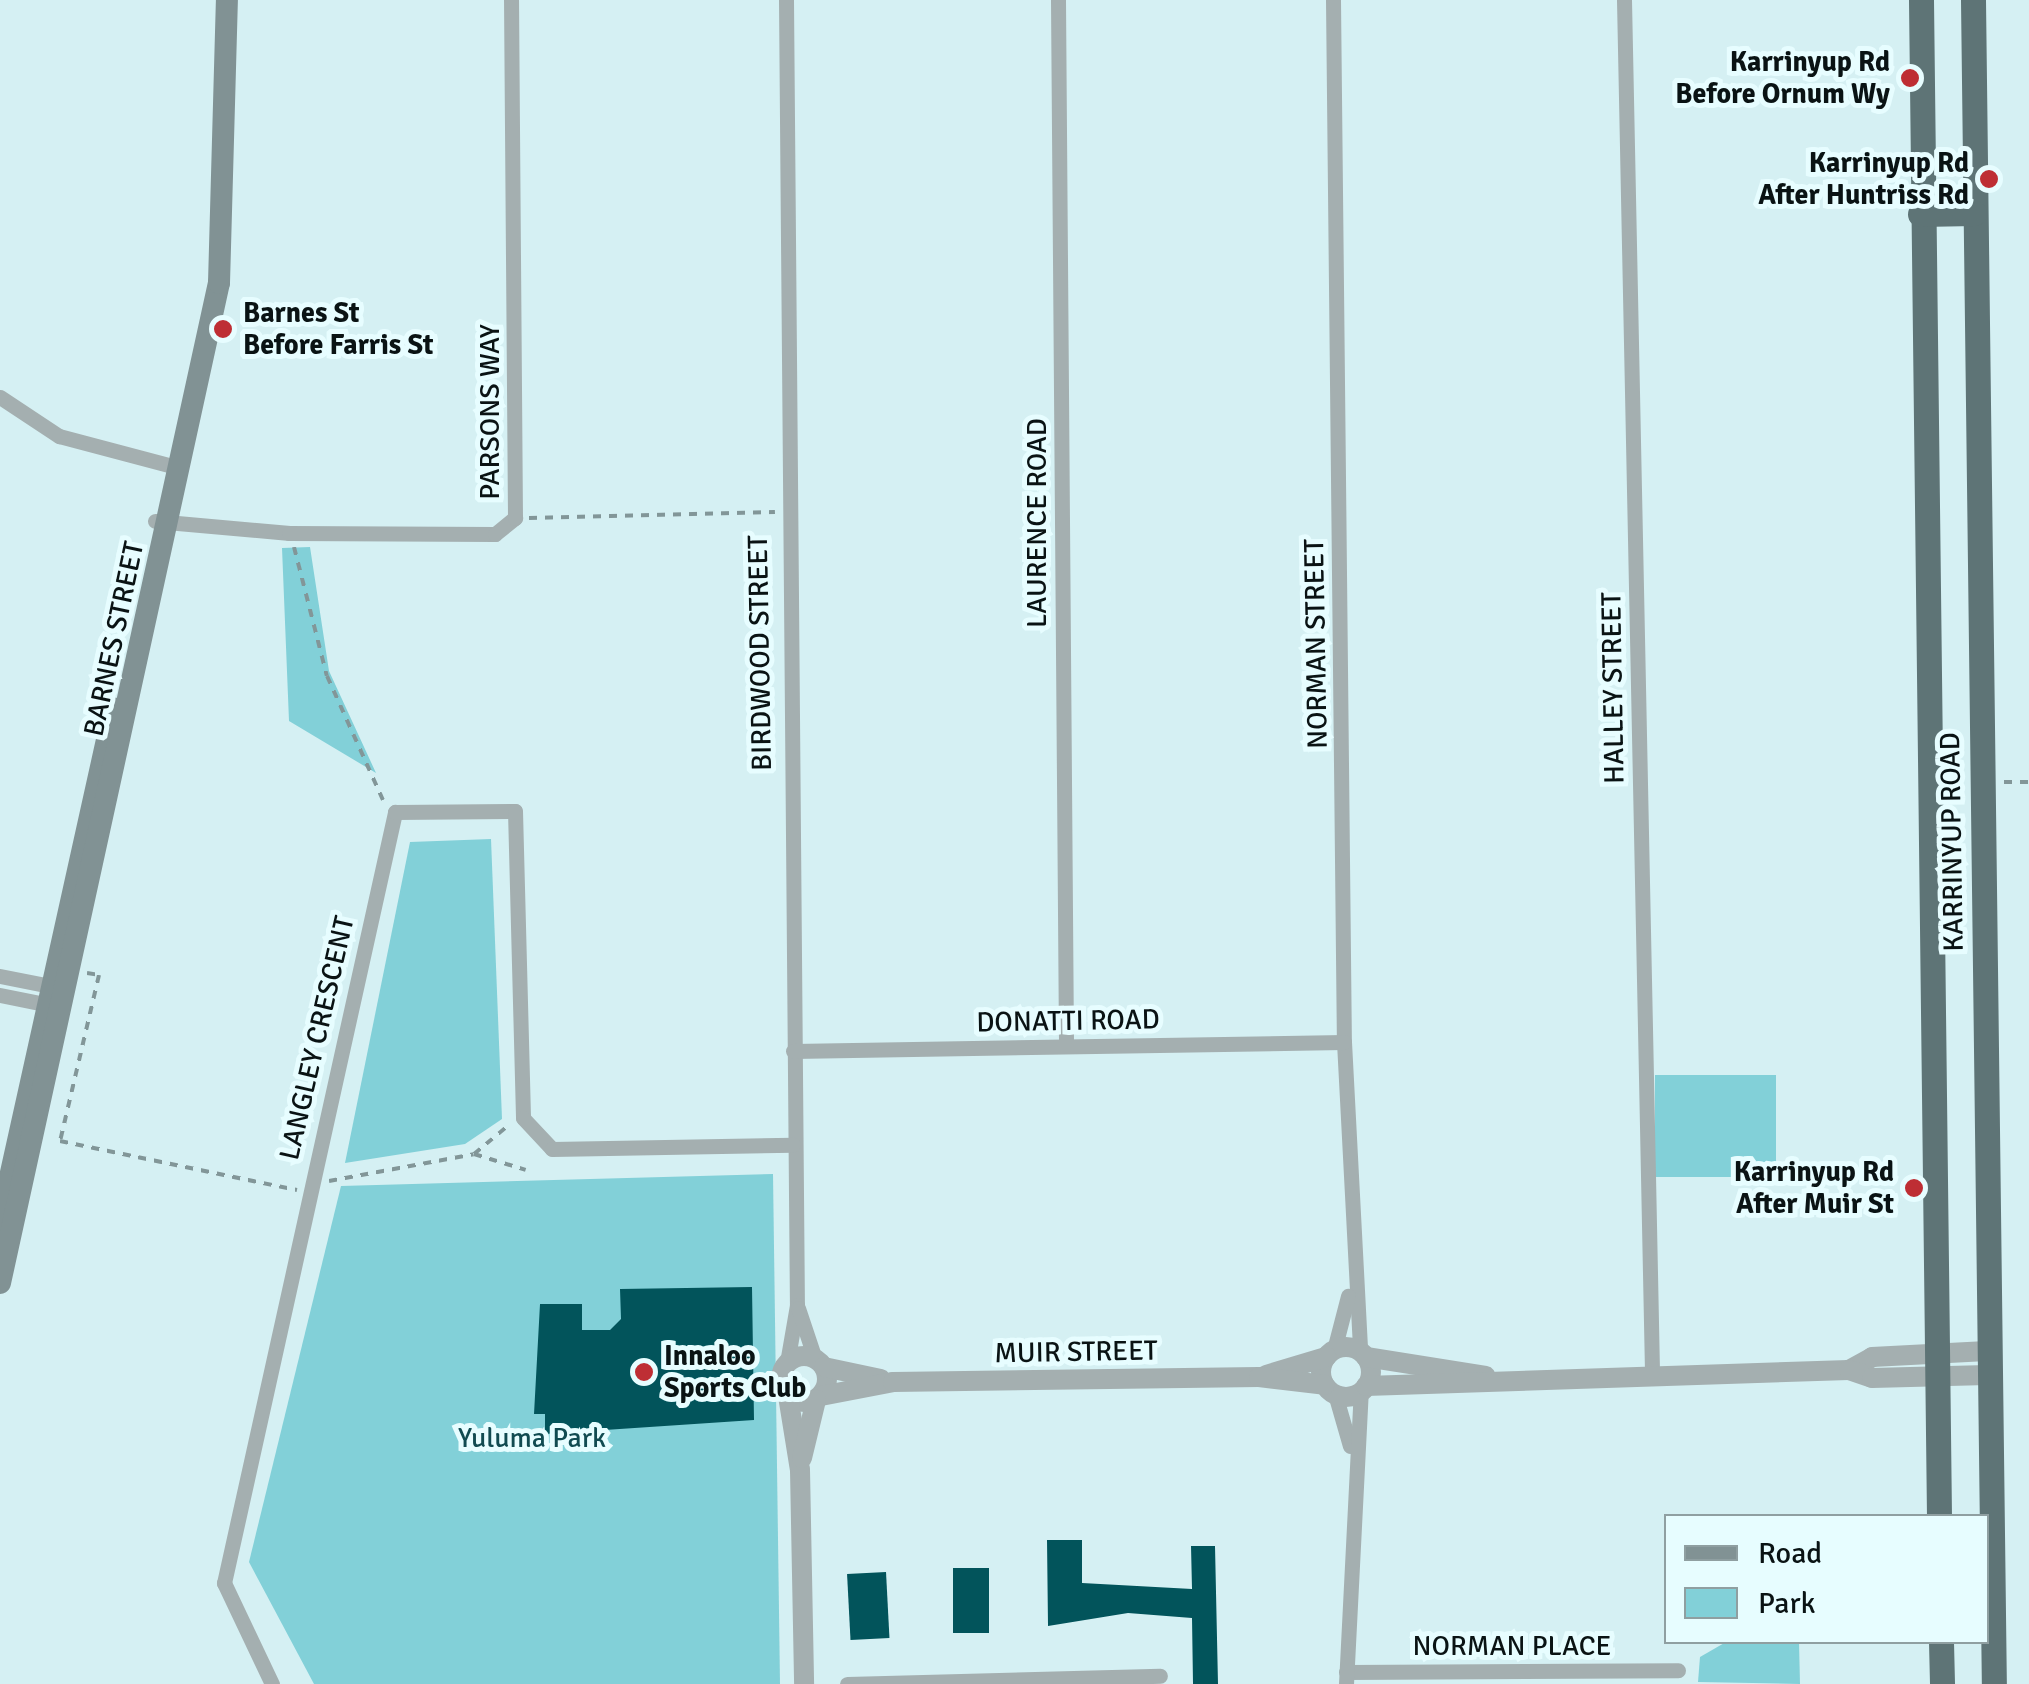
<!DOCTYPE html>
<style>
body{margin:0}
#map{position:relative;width:2029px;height:1684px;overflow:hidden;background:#d5f0f3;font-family:Signika,sans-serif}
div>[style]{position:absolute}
.green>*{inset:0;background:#82d0d8;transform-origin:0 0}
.building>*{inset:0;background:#02545b;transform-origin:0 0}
.path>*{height:4px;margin-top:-2px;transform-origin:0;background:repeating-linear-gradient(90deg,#829698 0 8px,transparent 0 16px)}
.minor>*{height:15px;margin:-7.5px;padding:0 7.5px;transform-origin:7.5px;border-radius:7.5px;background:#a4afb0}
.tertiary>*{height:20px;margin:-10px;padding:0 10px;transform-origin:10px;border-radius:10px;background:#a4afb0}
.tertiary>.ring{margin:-10px;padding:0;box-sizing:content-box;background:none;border:20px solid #a4afb0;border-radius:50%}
.secondary>*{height:22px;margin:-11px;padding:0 11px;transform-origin:11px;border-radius:11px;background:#819294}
.trunk>*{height:25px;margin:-12.5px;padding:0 12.5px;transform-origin:12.5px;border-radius:12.5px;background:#5e7476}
.dots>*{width:28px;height:28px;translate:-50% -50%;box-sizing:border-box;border:5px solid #e7fdff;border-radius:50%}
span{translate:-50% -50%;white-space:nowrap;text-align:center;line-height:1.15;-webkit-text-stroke:10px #e7fdff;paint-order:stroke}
.poi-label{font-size:28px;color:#0a1314;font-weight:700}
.right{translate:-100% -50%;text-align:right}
.left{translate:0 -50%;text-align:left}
.street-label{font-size:28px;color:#0a1314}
.park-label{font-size:28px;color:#114b51}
.legend{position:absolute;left:1664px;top:1514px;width:325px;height:130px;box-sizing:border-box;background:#e7fdff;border:2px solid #8f9fa1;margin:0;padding:12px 18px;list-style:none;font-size:30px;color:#0a1314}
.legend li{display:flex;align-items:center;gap:20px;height:50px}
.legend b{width:50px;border:2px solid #8f9fa1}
</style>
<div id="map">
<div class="green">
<div style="clip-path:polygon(310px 547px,329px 671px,376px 773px,289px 721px,282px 548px)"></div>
<div style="clip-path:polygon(491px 839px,502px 1119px,465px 1144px,345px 1163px,410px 842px)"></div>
<div style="left:1655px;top:1075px;width:121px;height:102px"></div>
<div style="clip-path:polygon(773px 1174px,780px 1684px,314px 1684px,249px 1562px,341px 1186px)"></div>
<div style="clip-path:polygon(1726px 1642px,1799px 1642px,1800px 1684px,1698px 1682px,1700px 1657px)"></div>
</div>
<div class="building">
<div style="clip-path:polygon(752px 1287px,754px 1420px,545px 1434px,545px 1414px,534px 1414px,540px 1304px,582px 1304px,582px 1330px,610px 1330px,621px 1319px,620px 1289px)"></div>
<div style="clip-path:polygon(1047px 1540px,1082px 1540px,1082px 1583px,1192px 1589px,1191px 1546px,1215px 1546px,1218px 1684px,1193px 1684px,1192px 1618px,1128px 1613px,1048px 1626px)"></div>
<div style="left:953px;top:1568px;width:36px;height:65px"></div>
<div style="left:886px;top:1572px;width:66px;height:39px;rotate:87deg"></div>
</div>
<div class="path">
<div style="left:529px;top:518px;width:246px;rotate:-1.4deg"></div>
<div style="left:294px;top:547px;width:133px;rotate:75.7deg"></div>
<div style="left:327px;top:676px;width:136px;rotate:65.7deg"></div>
<div style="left:2004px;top:782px;width:25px"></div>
<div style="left:87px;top:973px;width:12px;rotate:9deg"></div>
<div style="left:99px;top:975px;width:171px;rotate:103.2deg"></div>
<div style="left:60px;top:1141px;width:242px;rotate:11.7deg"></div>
<div style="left:474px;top:1154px;width:54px;rotate:17.1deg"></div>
<div style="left:329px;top:1181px;width:147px;rotate:-10.5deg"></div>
<div style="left:474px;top:1154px;width:47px;rotate:-39.8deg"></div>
</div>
<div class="minor">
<div style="left:786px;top:0;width:1305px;rotate:89.52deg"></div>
<div style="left:797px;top:1305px;width:59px;rotate:99.8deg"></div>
<div style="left:1058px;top:0;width:1046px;rotate:89.56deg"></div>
<div style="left:1333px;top:0;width:1042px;rotate:89.4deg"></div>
<div style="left:1344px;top:1042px;width:309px;rotate:87deg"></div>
<div style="left:1624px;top:0;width:1375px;rotate:88.83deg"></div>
<div style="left:0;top:397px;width:71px;rotate:33.5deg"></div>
<div style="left:59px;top:436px;width:125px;rotate:14.8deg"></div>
<div style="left:155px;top:521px;width:135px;rotate:5.1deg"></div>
<div style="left:289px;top:533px;width:206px;rotate:0.3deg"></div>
<div style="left:495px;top:534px;width:26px;rotate:-39deg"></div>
<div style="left:515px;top:518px;width:518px;rotate:-90.44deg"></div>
<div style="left:0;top:976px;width:61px;rotate:11.3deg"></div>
<div style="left:0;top:995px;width:55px;rotate:11.5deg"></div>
<div style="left:793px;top:1051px;width:551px;rotate:-0.94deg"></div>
<div style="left:798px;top:1308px;width:54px;rotate:71.6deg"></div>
<div style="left:1334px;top:1350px;width:56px;rotate:-75.5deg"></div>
<div style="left:1335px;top:1394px;width:54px;rotate:73.9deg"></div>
<div style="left:1346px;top:1672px;width:332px;rotate:-0.3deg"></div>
<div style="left:272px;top:1684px;width:112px;rotate:-115.4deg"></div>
<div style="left:224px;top:1583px;width:790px;rotate:-77.49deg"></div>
<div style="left:395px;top:812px;width:120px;rotate:-0.5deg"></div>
<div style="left:515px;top:811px;width:307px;rotate:88.5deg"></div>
<div style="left:523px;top:1118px;width:42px;rotate:46.9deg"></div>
<div style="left:552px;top:1149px;width:241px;rotate:-1deg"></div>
<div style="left:847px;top:1684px;width:313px;rotate:-1.5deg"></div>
<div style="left:1346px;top:1684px;width:293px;rotate:-87.1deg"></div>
</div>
<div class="tertiary">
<div class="ring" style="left:1321px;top:1347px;width:30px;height:30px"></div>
<div class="ring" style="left:781px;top:1356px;width:26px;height:26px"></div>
<div style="left:1366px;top:1357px;width:121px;rotate:9deg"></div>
<div style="left:824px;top:1367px;width:58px;rotate:11.9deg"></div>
<div style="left:1849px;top:1370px;width:26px;rotate:-29deg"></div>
<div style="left:1872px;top:1357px;width:115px;rotate:-3deg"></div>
<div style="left:1266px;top:1375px;width:63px;rotate:-16.7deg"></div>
<div style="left:1366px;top:1386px;width:483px;rotate:-1.9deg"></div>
<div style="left:1849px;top:1370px;width:24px;rotate:19deg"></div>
<div style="left:1872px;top:1378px;width:115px;rotate:-1.5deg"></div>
<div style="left:788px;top:1396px;width:75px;rotate:80.8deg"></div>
<div style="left:800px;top:1470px;width:214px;rotate:88.9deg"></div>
<div style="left:821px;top:1396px;width:73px;rotate:-11deg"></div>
<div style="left:893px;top:1382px;width:366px;rotate:-0.8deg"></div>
<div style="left:1259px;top:1377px;width:66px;rotate:6.9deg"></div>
<div style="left:802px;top:1458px;width:60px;rotate:-76.4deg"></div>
</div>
<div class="secondary">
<div style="left:0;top:1222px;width:526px;rotate:-77.49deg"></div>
<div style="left:0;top:1283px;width:1024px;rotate:-77.65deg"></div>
<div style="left:219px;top:283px;width:283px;rotate:-88.4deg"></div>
</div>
<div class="trunk">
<div style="left:1921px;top:0;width:1516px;rotate:89.32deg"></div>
<div style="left:1973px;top:0;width:1684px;rotate:89.29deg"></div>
<div style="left:1920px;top:214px;width:54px;rotate:-1.1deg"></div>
<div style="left:1941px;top:1642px;width:42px;rotate:88.6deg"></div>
</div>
<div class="dots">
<div style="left:1910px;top:78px;background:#be2e34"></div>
<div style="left:1989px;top:179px;background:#be2e34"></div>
<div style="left:223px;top:329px;background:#be2e34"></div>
<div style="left:1914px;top:1188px;background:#be2e34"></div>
<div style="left:644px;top:1372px;background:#be2e34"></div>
</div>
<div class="poi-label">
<span class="right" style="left:1890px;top:78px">Karrinyup Rd<br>Before Ornum Wy</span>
<span class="right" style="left:1969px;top:179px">Karrinyup Rd<br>After Huntriss Rd</span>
<span class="left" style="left:243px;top:329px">Barnes St<br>Before Farris St</span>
<span class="right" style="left:1894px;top:1188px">Karrinyup Rd<br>After Muir St</span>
<span class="left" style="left:664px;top:1372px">Innaloo<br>Sports Club</span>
</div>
<div class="street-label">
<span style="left:490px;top:412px;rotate:-90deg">PARSONS WAY</span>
<span style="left:1037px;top:523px;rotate:-90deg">LAURENCE ROAD</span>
<span style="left:114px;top:639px;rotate:-78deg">BARNES STREET</span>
<span style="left:1316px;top:644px;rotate:-91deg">NORMAN STREET</span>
<span style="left:760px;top:653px;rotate:-91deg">BIRDWOOD STREET</span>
<span style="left:1613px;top:688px;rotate:-91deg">HALLEY STREET</span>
<span style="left:1952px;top:842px;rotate:-91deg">KARRINYUP ROAD</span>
<span style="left:1068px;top:1021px;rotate:-1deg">DONATTI ROAD</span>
<span style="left:317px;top:1038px;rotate:-77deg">LANGLEY CRESCENT</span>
<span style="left:1076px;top:1352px;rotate:-1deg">MUIR STREET</span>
<span style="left:1512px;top:1646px">NORMAN PLACE</span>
</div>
<div class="park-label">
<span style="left:532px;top:1438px">Yuluma Park</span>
</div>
<ul class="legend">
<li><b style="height:12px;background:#819294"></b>Road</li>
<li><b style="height:28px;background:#82d0d8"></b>Park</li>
</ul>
</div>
